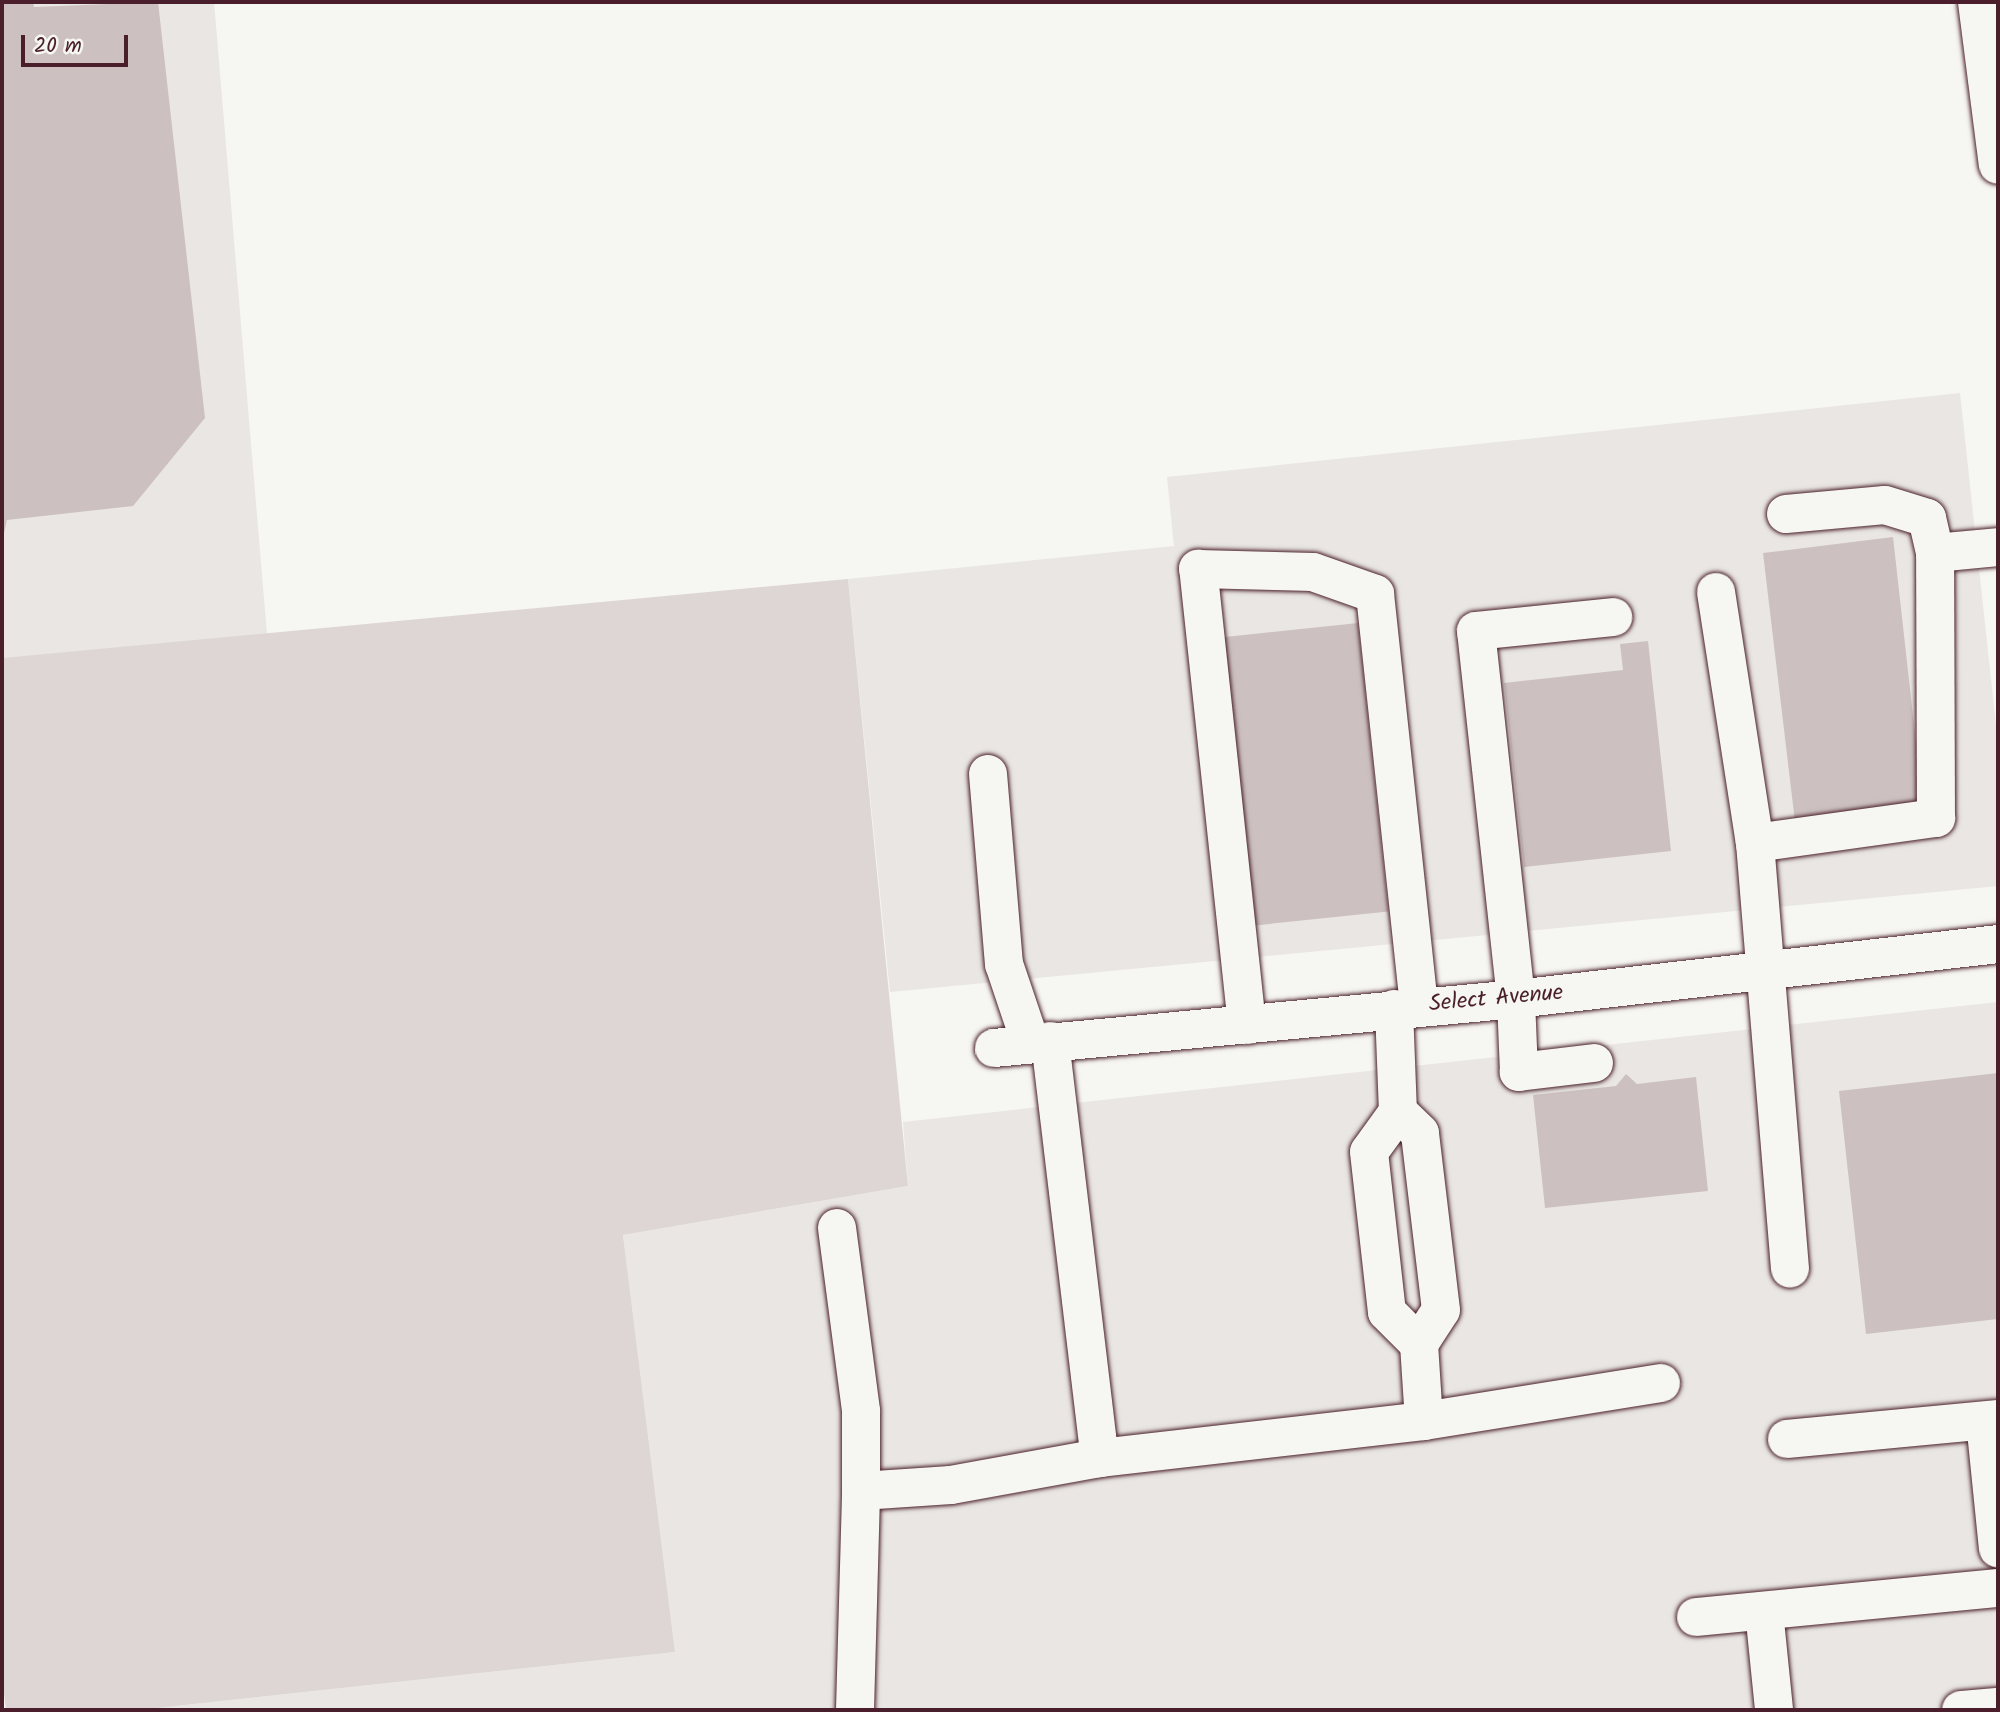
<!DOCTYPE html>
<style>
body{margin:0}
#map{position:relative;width:2000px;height:1712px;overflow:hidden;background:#f6f6f2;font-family:Kalam,sans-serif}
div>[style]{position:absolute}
.built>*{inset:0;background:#e9e6e3}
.green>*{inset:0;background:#ddd6d5}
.building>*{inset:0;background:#ccc1c0;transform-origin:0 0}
.roads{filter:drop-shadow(0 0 2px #4a1f2b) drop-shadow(0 0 2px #4a1f2b)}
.minor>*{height:38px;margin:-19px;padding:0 19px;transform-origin:19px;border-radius:19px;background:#f6f6f2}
span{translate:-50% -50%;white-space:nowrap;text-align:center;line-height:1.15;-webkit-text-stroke:6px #f6f6f2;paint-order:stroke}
.street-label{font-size:23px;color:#4a1f2b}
.frame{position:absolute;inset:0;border:4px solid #4a1f2b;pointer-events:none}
.scale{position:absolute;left:21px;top:35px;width:107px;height:32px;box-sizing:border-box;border:4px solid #4a1f2b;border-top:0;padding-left:9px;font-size:21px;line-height:24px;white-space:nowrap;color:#4a1f2b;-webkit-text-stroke:5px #f6f6f2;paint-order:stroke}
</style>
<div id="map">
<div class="built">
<div style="clip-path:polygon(2px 2px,214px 2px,267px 635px,2px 658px)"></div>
<div style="clip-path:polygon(1960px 393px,1998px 744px,1998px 886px,890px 992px,848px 579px,1174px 546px,1167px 477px)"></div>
<div style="clip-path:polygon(1998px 1002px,1998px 1710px,139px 1710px,675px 1652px,623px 1235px,908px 1186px,903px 1122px)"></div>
</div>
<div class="green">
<div style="clip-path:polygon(848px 579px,908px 1186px,623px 1235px,675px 1652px,139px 1710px,6px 1710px,2px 1677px,2px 658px)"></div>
</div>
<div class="building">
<div style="clip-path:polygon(2px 2px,33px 2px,34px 7px,158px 2px,205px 418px,133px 506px,7px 520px,3px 538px)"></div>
<div style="clip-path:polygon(1893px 537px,1922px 796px,1910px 808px,1795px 822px,1763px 553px)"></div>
<div style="left:1358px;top:623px;width:290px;height:141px;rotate:84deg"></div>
<div style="clip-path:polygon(1648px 641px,1671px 851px,1524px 867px,1504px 683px,1623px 670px,1620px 644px)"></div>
<div style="clip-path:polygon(1998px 1073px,1998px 1319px,1866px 1334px,1839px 1091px)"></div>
<div style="clip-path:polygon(1626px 1074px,1637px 1084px,1696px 1077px,1708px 1191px,1545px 1208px,1533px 1095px,1616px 1086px)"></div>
</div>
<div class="roads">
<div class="minor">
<div style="left:1977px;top:2px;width:164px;rotate:82.7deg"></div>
<div style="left:1786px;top:514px;width:99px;rotate:-5.2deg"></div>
<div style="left:1885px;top:505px;width:44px;rotate:17.2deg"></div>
<div style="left:1927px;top:518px;width:36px;rotate:77deg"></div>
<div style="left:1935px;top:553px;width:63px;rotate:-5.4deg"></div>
<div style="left:1716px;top:592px;width:254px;rotate:81.2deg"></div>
<div style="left:1755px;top:843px;width:183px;rotate:-7.9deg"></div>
<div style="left:1936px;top:818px;width:265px;rotate:-90.2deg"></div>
<div style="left:988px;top:774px;width:191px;rotate:85.2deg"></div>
<div style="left:1004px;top:964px;width:84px;rotate:71.4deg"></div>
<div style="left:1755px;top:843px;width:427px;rotate:85.3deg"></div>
<div style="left:1394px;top:1009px;width:103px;rotate:87.8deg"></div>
<div style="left:1398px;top:1112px;width:49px;rotate:125.9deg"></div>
<div style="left:1369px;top:1152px;width:161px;rotate:83.6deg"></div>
<div style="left:1387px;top:1312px;width:45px;rotate:45deg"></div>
<div style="left:1419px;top:1344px;width:40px;rotate:-57.1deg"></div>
<div style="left:1441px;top:1310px;width:178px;rotate:-96.8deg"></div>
<div style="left:1420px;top:1133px;width:30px;rotate:-136deg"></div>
<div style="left:1247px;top:1025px;width:459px;rotate:-96.1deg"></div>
<div style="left:1198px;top:569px;width:115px;rotate:1.5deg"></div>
<div style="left:1313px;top:572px;width:66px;rotate:19.5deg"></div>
<div style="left:1375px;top:594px;width:415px;rotate:83.9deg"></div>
<div style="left:1050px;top:1041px;width:420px;rotate:83.2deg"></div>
<div style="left:994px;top:1048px;width:524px;rotate:-5.36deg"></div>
<div style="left:1516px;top:999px;width:485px;rotate:-6.5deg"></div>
<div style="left:1594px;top:1063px;width:76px;rotate:173.2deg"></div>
<div style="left:1519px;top:1072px;width:73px;rotate:-92.4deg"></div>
<div style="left:1516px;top:999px;width:370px;rotate:-96.2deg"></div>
<div style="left:1476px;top:631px;width:138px;rotate:-5.8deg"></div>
<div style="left:837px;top:1228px;width:185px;rotate:82.5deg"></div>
<div style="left:861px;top:1411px;width:80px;rotate:90deg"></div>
<div style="left:1419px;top:1344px;width:77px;rotate:86.3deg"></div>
<div style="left:1424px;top:1421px;width:240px;rotate:-9.1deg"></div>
<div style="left:1985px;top:1421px;width:128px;rotate:84.2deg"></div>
<div style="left:1787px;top:1439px;width:212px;rotate:-5.4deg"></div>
<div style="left:1764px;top:1611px;width:100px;rotate:84.2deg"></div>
<div style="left:1696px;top:1617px;width:303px;rotate:-5.5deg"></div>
<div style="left:855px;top:1710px;width:219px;rotate:-88.4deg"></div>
<div style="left:861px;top:1491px;width:90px;rotate:-3.8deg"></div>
<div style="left:951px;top:1485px;width:151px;rotate:-10.3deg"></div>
<div style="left:1100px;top:1458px;width:326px;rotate:-6.5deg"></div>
<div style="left:1961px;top:1710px;width:37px;rotate:-5deg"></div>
</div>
</div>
<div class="street-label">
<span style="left:1496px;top:999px;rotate:-5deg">Select Avenue</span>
</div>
<div class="frame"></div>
<div class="scale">20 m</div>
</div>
